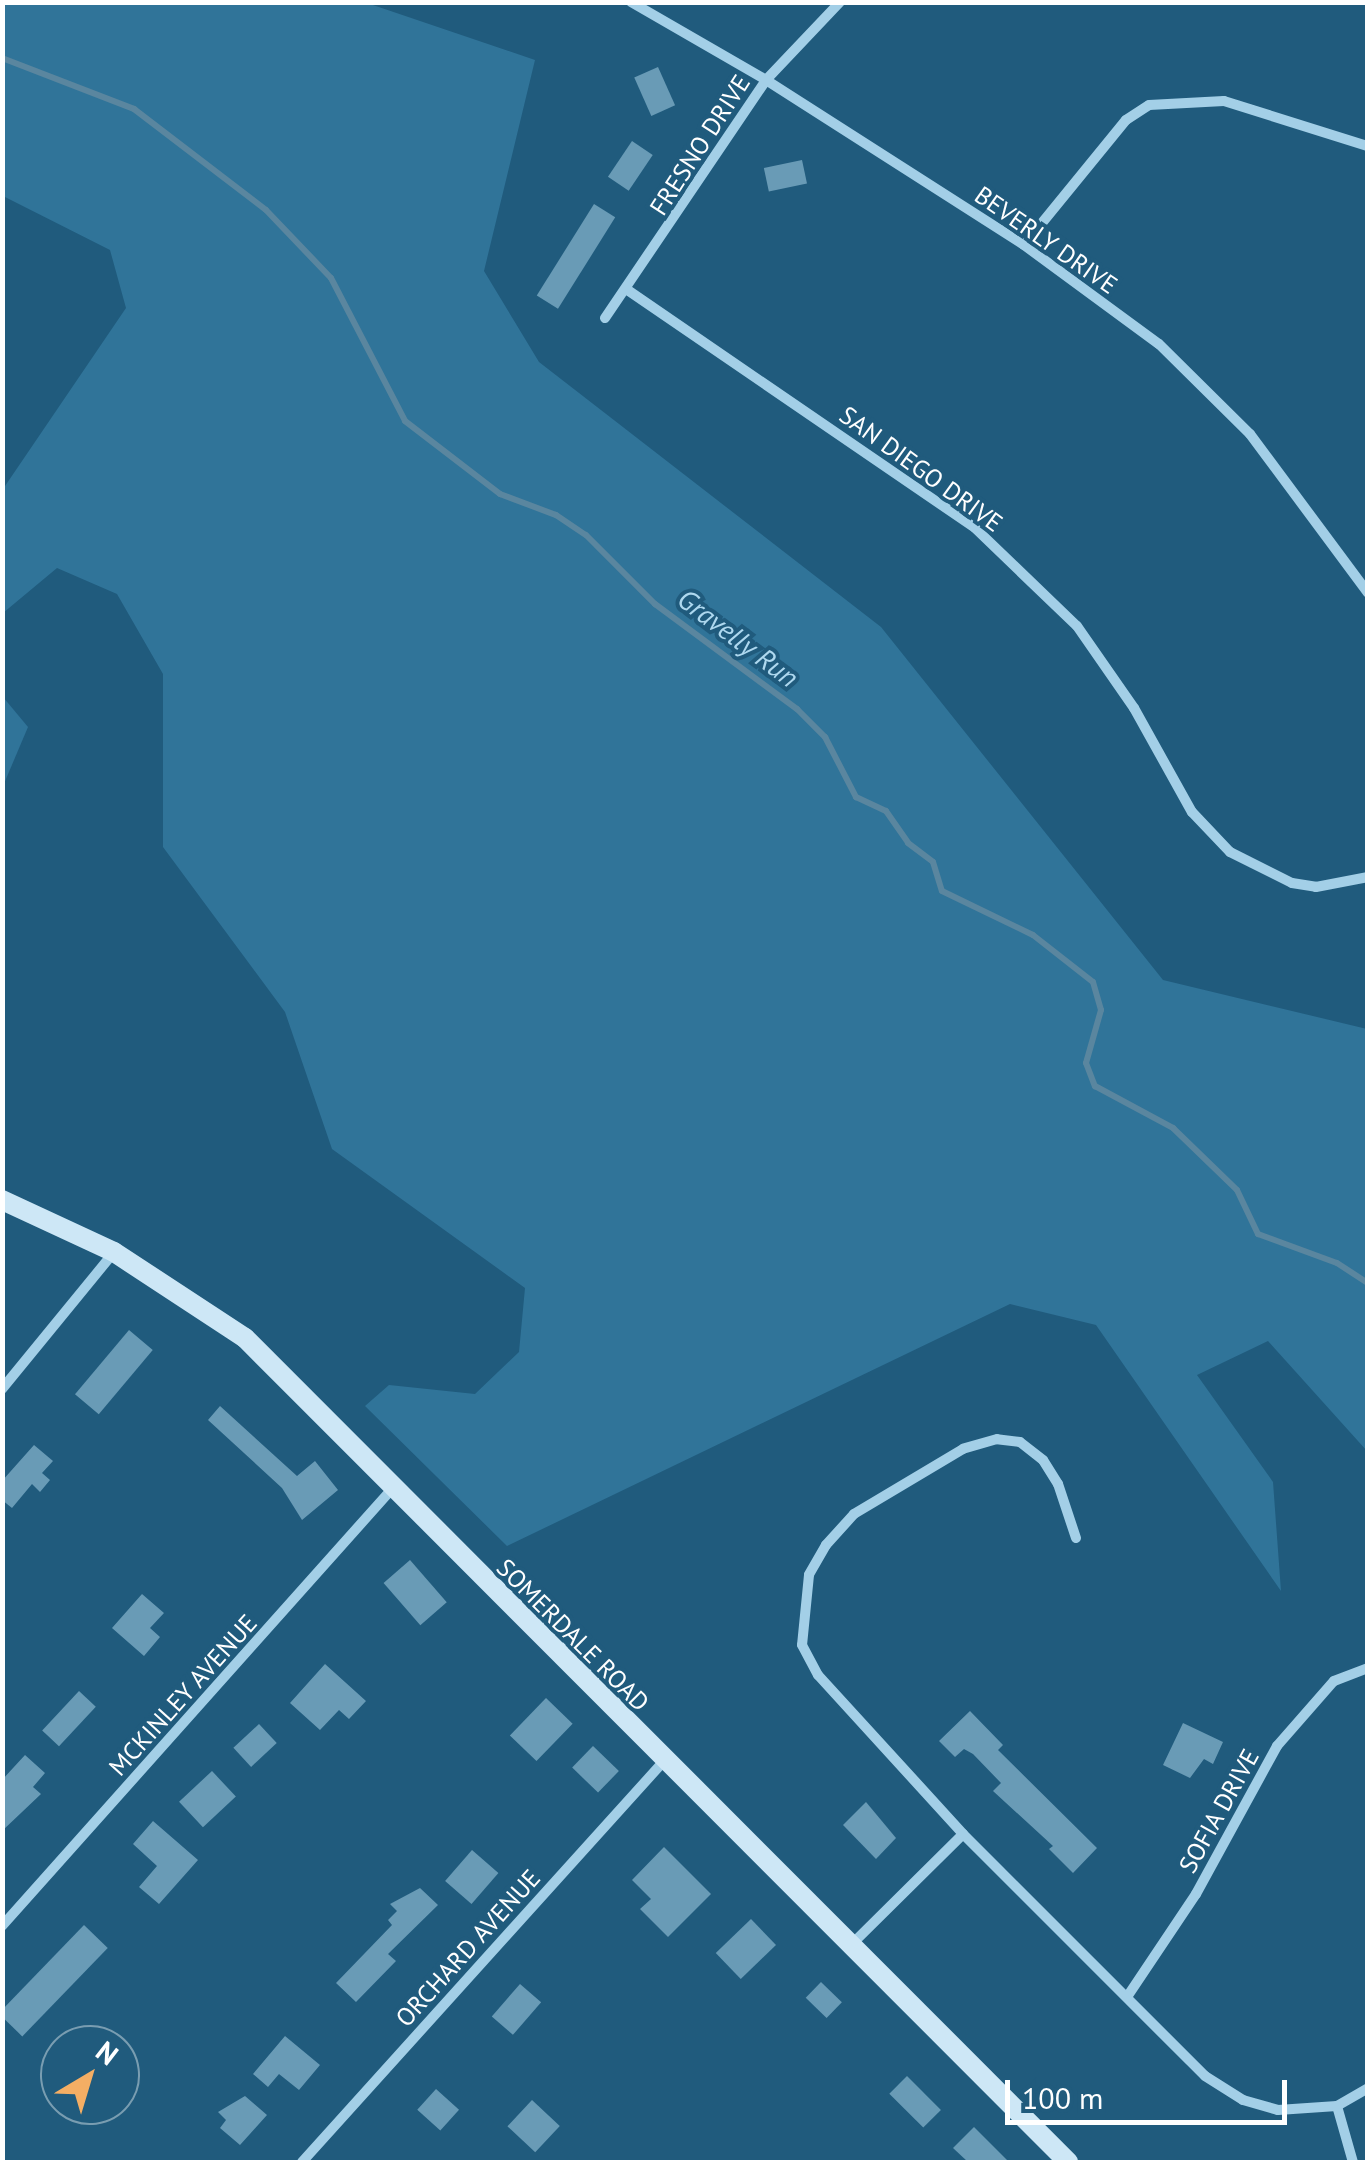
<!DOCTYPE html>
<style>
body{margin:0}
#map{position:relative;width:1370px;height:2165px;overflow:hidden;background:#205b7d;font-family:"PT Sans",sans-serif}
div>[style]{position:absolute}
.green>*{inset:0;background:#307499}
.stream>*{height:6px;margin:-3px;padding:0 3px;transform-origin:3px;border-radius:3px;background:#5a869f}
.building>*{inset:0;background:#699bb6;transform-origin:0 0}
.street>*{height:10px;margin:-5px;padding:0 5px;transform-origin:5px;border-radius:5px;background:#a3cfe7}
.secondary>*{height:20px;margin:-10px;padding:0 10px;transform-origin:10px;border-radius:10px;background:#cde7f6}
span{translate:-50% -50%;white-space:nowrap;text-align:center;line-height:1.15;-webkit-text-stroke:8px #205b7d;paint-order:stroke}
.street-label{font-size:25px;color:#fff}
.water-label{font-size:28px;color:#aed8ef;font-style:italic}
.frame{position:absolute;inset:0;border:5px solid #fff;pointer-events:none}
.north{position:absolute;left:40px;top:2025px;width:100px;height:100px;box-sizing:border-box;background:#205b7d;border:2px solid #799db1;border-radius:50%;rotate:38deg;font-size:28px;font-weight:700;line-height:40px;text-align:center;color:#fff}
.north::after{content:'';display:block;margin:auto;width:35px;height:45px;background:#f4ae64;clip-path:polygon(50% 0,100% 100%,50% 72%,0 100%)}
.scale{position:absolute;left:1005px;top:2080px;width:282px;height:45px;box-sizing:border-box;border:5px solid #fff;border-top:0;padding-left:12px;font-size:30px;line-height:35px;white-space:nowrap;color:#fff;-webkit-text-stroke:8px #205b7d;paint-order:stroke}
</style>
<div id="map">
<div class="green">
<div style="clip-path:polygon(3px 2px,367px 3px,535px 60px,484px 271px,539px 362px,881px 627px,1163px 980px,1367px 1029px,1367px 1451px,1268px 1341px,1197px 1375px,1273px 1482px,1281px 1591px,1096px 1325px,1010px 1304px,507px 1546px,365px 1406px,389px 1385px,475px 1394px,519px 1352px,525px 1288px,332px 1149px,285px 1012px,163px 847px,163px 674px,117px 594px,57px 568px,3px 613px,3px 489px,126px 308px,110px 250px,3px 196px)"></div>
<div style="clip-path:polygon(3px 697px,28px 727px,3px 786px)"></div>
</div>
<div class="stream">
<div style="left:2px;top:58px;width:142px;rotate:21.1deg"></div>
<div style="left:134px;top:109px;width:166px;rotate:37.4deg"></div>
<div style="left:266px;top:210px;width:94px;rotate:46.3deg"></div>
<div style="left:331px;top:278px;width:161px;rotate:62.6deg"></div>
<div style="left:405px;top:421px;width:120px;rotate:37.5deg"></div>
<div style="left:500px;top:494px;width:60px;rotate:20.6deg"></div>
<div style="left:556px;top:515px;width:36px;rotate:34deg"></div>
<div style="left:586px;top:535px;width:98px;rotate:45deg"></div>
<div style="left:655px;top:604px;width:177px;rotate:36.5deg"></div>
<div style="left:797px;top:709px;width:40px;rotate:45deg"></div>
<div style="left:825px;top:737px;width:68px;rotate:62.7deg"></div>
<div style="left:856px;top:797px;width:33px;rotate:25deg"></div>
<div style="left:886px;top:811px;width:39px;rotate:55deg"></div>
<div style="left:908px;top:843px;width:31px;rotate:37deg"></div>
<div style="left:933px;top:862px;width:30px;rotate:73deg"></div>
<div style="left:942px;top:891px;width:101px;rotate:25.8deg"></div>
<div style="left:1033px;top:935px;width:76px;rotate:38.1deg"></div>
<div style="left:1093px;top:982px;width:29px;rotate:74deg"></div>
<div style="left:1101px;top:1010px;width:55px;rotate:105.8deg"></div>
<div style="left:1086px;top:1063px;width:25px;rotate:69deg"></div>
<div style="left:1095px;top:1086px;width:89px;rotate:28.3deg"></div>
<div style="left:1173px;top:1128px;width:89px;rotate:44.1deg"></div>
<div style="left:1237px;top:1190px;width:49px;rotate:64.5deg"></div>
<div style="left:1258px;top:1234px;width:84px;rotate:20.2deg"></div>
<div style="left:1337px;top:1263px;width:37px;rotate:33deg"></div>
</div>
<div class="building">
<div style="left:658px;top:67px;width:42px;height:26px;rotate:66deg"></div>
<div style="left:632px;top:141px;width:25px;height:43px;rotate:34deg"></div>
<div style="left:802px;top:160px;width:24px;height:39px;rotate:78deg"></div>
<div style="left:594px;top:204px;width:25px;height:108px;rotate:32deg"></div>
<div style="left:129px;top:1330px;width:31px;height:84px;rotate:40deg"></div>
<div style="clip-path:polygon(220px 1406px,297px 1476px,315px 1461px,338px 1490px,302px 1520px,282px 1488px,208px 1420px)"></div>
<div style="clip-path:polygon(34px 1445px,53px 1461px,42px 1473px,50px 1480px,40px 1492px,32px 1484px,12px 1508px,2px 1500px,2px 1481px)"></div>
<div style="left:410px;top:1560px;width:56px;height:35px;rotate:49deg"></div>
<div style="clip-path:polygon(142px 1594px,164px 1613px,150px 1628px,160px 1637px,144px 1656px,112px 1628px)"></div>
<div style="clip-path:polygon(325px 1664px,366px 1701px,349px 1719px,339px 1710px,320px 1730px,290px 1703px)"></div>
<div style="left:79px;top:1691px;width:23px;height:54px;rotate:43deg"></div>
<div style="left:546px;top:1698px;width:37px;height:52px;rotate:44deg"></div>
<div style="clip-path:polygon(970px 1711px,1003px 1745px,998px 1750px,1097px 1848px,1073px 1873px,1049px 1849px,1053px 1846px,993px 1791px,1001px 1783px,973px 1754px,964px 1749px,955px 1757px,939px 1741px)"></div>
<div style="clip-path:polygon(1183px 1723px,1223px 1742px,1213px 1764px,1204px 1759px,1190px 1778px,1163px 1765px)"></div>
<div style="left:259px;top:1724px;width:26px;height:35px;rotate:47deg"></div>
<div style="left:593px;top:1746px;width:36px;height:30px;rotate:44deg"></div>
<div style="clip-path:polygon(25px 1755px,45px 1773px,33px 1787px,41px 1794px,2px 1831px,2px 1780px)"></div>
<div style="left:212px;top:1771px;width:35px;height:45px;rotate:47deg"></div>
<div style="clip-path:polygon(866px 1802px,896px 1838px,876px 1859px,843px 1825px)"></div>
<div style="clip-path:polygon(153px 1821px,198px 1860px,159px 1904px,139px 1887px,157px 1866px,133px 1844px)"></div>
<div style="clip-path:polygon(664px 1847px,711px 1894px,668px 1937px,640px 1909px,651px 1899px,632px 1880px)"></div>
<div style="left:472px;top:1850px;width:35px;height:41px;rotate:41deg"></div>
<div style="clip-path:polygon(420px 1888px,438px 1905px,388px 1954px,396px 1961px,356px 2002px,336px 1983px,392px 1925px,388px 1920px,397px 1911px,390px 1904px)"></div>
<div style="left:751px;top:1919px;width:36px;height:49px;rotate:46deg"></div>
<div style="left:84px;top:1925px;width:33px;height:123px;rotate:44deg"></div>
<div style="left:821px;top:1982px;width:29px;height:22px;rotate:44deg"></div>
<div style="left:520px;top:1984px;width:28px;height:43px;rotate:41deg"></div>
<div style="clip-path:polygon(285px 2036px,320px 2065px,299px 2090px,279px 2074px,268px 2087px,253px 2074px)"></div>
<div style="left:907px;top:2076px;width:48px;height:25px;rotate:45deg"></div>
<div style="left:436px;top:2089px;width:31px;height:28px;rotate:42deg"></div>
<div style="clip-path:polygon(245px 2096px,267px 2115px,240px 2145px,220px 2128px,226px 2120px,218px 2112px)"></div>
<div style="left:532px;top:2100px;width:38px;height:36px;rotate:43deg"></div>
<div style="clip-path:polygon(974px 2127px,1009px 2162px,968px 2162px,953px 2148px)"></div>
</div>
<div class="street">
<div style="left:631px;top:2px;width:156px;rotate:30deg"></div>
<div style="left:766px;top:80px;width:306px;rotate:32.6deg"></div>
<div style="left:1024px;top:245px;width:167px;rotate:36.3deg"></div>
<div style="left:1159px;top:344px;width:128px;rotate:44.7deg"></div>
<div style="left:1250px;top:434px;width:198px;rotate:53.4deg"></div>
<div style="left:1024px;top:245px;width:161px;rotate:-50.8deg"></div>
<div style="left:1126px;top:120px;width:27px;rotate:-33deg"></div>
<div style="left:1149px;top:105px;width:75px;rotate:-3.1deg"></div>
<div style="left:1224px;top:101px;width:151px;rotate:17.4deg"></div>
<div style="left:629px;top:291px;width:419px;rotate:34.4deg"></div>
<div style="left:975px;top:528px;width:141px;rotate:43.9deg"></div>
<div style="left:1077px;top:626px;width:100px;rotate:55.2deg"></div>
<div style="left:1134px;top:708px;width:119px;rotate:60.9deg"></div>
<div style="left:1192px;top:812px;width:55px;rotate:46.5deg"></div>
<div style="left:1230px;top:852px;width:69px;rotate:26.6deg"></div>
<div style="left:1292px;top:883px;width:24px;rotate:9deg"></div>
<div style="left:1316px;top:887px;width:53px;rotate:-10.9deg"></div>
<div style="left:605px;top:318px;width:287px;rotate:-55.9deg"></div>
<div style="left:766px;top:80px;width:108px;rotate:-46.5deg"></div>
<div style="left:2px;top:1389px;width:177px;rotate:-50.7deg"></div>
<div style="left:1076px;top:1538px;width:57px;rotate:-108.4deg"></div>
<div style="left:1058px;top:1484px;width:28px;rotate:-122deg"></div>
<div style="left:1043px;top:1460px;width:29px;rotate:-142deg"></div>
<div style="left:1020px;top:1442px;width:23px;rotate:-173deg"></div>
<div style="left:997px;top:1439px;width:35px;rotate:164deg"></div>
<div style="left:963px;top:1449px;width:127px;rotate:149.2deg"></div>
<div style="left:854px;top:1514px;width:42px;rotate:132.1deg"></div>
<div style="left:826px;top:1545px;width:34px;rotate:120deg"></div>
<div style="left:809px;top:1575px;width:70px;rotate:95.7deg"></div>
<div style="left:802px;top:1645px;width:34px;rotate:62deg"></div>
<div style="left:818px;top:1675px;width:215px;rotate:47.6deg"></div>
<div style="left:963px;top:1834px;width:342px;rotate:45deg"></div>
<div style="left:1205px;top:2076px;width:45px;rotate:32.3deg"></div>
<div style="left:1243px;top:2100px;width:36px;rotate:16deg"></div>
<div style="left:1278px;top:2110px;width:59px;rotate:-3.9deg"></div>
<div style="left:1337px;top:2106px;width:36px;rotate:-30deg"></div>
<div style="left:2px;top:1926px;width:584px;rotate:-48.26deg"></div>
<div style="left:850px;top:1946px;width:159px;rotate:-44.7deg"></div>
<div style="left:1127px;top:1997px;width:124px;rotate:-56.2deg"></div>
<div style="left:1196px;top:1894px;width:169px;rotate:-61.3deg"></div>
<div style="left:1277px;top:1746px;width:86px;rotate:-48.8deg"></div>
<div style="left:1334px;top:1681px;width:36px;rotate:-21deg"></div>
<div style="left:1337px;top:2106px;width:58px;rotate:74.1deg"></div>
<div style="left:302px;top:2162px;width:540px;rotate:-47.93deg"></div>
</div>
<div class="secondary">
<div style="left:2px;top:1200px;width:123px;rotate:24.9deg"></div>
<div style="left:114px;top:1252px;width:157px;rotate:33.3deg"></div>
<div style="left:245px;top:1338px;width:1165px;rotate:45.03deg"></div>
</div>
<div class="street-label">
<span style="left:700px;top:145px;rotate:-57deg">FRESNO DRIVE</span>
<span style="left:1046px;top:240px;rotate:35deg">BEVERLY DRIVE</span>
<span style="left:921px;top:469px;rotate:36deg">SAN DIEGO DRIVE</span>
<span style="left:573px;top:1635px;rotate:45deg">SOMERDALE ROAD</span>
<span style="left:183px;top:1695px;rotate:-48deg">MCKINLEY AVENUE</span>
<span style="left:1219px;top:1811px;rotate:-61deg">SOFIA DRIVE</span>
<span style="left:468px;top:1948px;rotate:-48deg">ORCHARD AVENUE</span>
</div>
<div class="water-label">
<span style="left:738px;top:638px;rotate:37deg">Gravelly Run</span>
</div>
<div class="frame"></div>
<div class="north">N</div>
<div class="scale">100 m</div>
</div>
